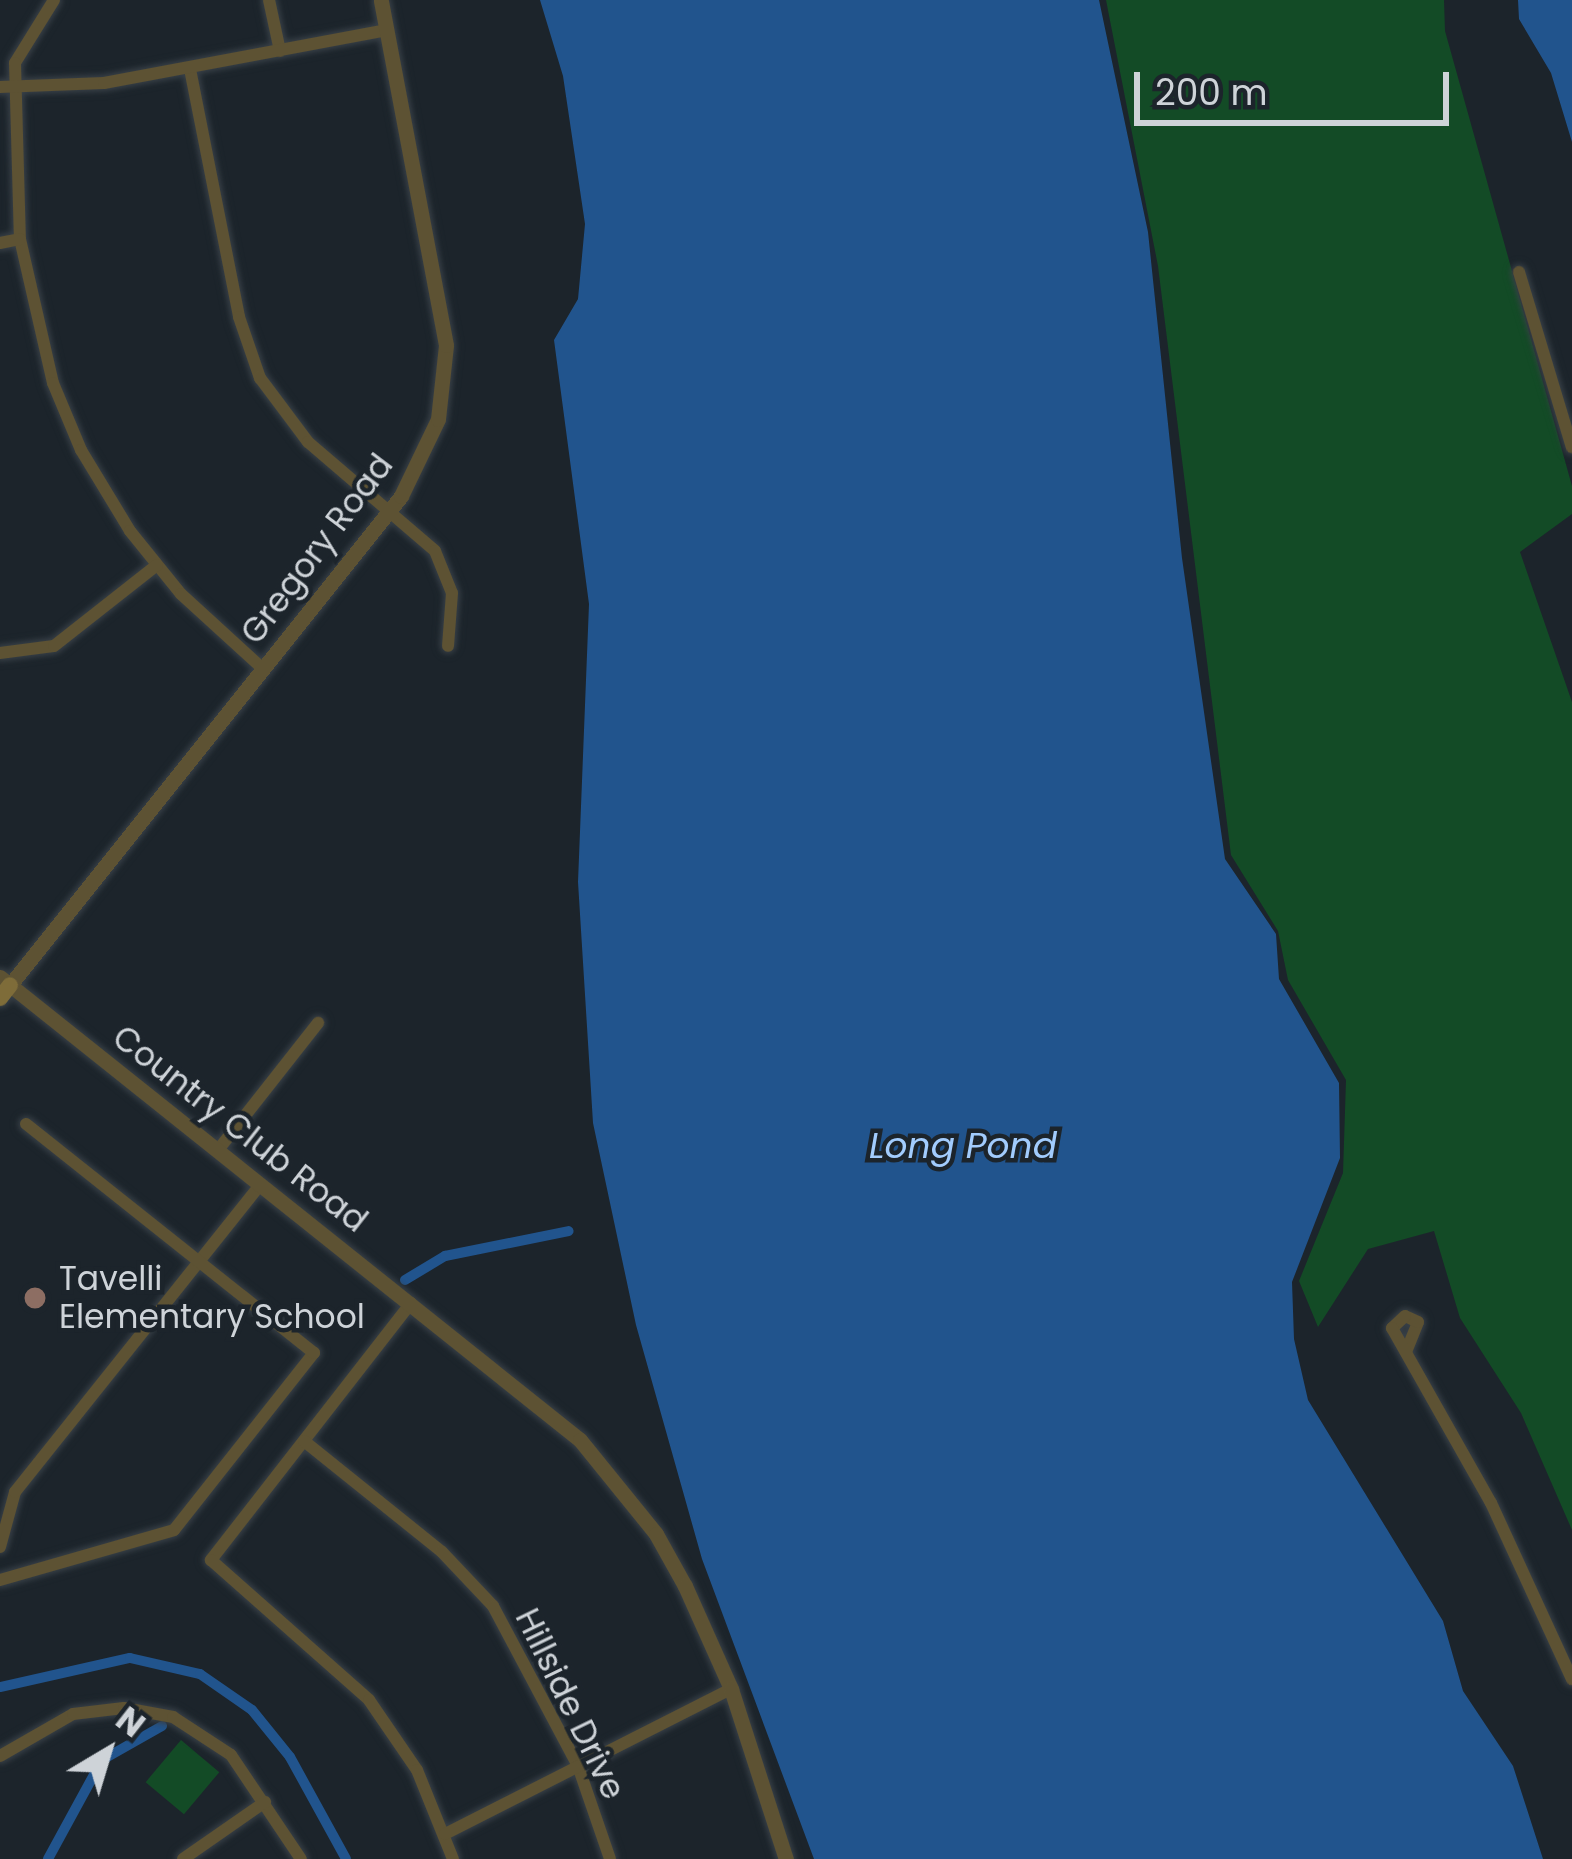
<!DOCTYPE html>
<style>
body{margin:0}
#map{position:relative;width:1572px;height:1859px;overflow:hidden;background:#1c242b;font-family:Poppins,sans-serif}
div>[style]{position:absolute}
.green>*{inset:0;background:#134b26;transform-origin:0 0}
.water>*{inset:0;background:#21548d}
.canal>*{height:10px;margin:-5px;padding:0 5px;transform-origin:5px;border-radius:5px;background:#21548d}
.roads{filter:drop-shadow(0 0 3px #384047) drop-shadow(0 0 3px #384047)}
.minor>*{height:12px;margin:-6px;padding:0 6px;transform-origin:6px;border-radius:6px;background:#5d5233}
.tertiary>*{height:15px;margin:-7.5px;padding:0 7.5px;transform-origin:7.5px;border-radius:7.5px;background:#5d5233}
.secondary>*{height:16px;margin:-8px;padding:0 8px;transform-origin:8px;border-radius:8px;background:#7e6c39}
.dots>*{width:33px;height:33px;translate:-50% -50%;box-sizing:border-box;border:6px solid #1c242b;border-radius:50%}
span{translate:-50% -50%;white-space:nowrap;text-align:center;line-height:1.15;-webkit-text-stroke:9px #1c242b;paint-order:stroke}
.street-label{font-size:33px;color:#ced3d8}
.poi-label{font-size:33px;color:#ced3d8}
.left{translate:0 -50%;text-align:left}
.water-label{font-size:36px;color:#a2ccfd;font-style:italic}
.north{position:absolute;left:48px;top:1691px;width:120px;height:120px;-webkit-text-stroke:9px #1c242b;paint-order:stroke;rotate:38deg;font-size:33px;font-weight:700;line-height:48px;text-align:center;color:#ced3d8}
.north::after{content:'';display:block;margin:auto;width:42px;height:54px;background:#ced3d8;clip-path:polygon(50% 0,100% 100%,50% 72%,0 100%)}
.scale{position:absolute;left:1134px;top:72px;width:315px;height:54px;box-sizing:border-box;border:6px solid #ced3d8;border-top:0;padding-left:15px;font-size:36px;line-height:42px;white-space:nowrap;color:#ced3d8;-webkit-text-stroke:9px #1c242b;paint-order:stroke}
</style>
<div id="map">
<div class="green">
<div style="clip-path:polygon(1106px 0,1444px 0,1445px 31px,1572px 486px,1572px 514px,1520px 552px,1572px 702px,1572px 1530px,1521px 1413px,1460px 1318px,1434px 1231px,1368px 1249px,1318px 1327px,1299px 1281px,1343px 1173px,1346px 1080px,1288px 980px,1278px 931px,1231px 855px,1158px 266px)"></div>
<div style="left:181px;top:1740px;width:50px;height:55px;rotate:40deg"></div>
</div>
<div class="water">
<div style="clip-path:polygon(540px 0,1099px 0,1148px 232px,1182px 558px,1225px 859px,1276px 934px,1279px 979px,1339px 1083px,1340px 1158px,1292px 1282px,1294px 1339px,1308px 1400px,1443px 1621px,1463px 1691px,1513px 1766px,1543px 1859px,814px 1859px,702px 1559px,636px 1325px,593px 1123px,578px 882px,589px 604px,554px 340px,578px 299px,585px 224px,563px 76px)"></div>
<div style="clip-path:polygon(1518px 0,1572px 0,1572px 142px,1551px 73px,1519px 19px)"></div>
</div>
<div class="canal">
<div style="left:405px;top:1280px;width:47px;rotate:-31deg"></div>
<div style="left:445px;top:1256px;width:126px;rotate:-11.4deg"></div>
<div style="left:0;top:1687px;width:133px;rotate:-12.6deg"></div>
<div style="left:130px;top:1658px;width:72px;rotate:12.9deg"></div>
<div style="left:200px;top:1674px;width:63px;rotate:34.7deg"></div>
<div style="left:252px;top:1710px;width:60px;rotate:51deg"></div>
<div style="left:290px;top:1757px;width:116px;rotate:61.2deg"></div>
<div style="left:48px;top:1859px;width:113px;rotate:-61.4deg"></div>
<div style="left:102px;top:1760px;width:69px;rotate:-29.5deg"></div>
</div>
<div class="roads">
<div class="minor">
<div style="left:54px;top:0;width:74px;rotate:121.8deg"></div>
<div style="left:15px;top:63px;width:176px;rotate:88.4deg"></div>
<div style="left:20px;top:239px;width:148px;rotate:77.1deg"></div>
<div style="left:53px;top:383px;width:73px;rotate:67.3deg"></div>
<div style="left:81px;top:450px;width:95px;rotate:58.8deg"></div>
<div style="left:130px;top:531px;width:81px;rotate:51deg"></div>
<div style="left:181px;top:594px;width:111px;rotate:42.4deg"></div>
<div style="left:269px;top:0;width:52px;rotate:77.8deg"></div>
<div style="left:190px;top:69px;width:253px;rotate:78.8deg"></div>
<div style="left:239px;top:317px;width:65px;rotate:71deg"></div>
<div style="left:260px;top:378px;width:80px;rotate:53.1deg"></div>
<div style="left:308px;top:442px;width:167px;rotate:40.6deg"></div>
<div style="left:435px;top:551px;width:45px;rotate:68deg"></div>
<div style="left:452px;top:593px;width:53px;rotate:94.3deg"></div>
<div style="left:0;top:87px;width:104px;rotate:-2.2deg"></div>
<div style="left:104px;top:83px;width:288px;rotate:-10.6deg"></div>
<div style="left:0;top:243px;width:20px;rotate:-11deg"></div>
<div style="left:1519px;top:272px;width:183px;rotate:73.2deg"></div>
<div style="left:0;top:653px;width:54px;rotate:-7.4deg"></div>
<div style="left:54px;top:646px;width:131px;rotate:-38.2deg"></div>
<div style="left:218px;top:1150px;width:162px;rotate:-51.8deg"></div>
<div style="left:411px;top:1303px;width:326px;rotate:127.9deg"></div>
<div style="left:211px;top:1560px;width:211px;rotate:41.5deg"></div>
<div style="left:369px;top:1700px;width:85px;rotate:55.6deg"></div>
<div style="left:417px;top:1770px;width:96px;rotate:68deg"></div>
<div style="left:1406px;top:1352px;width:32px;rotate:-68deg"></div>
<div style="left:1418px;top:1322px;width:14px;rotate:-155deg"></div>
<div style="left:1405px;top:1316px;width:18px;rotate:137deg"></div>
<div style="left:1392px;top:1328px;width:201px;rotate:60.5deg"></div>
<div style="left:1491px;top:1503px;width:194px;rotate:65.3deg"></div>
<div style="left:304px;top:1441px;width:177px;rotate:38.8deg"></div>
<div style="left:442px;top:1552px;width:74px;rotate:46.6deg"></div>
<div style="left:493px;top:1606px;width:181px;rotate:62deg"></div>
<div style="left:578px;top:1766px;width:98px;rotate:71deg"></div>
<div style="left:0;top:1547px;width:57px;rotate:-74.7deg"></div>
<div style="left:15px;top:1492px;width:394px;rotate:-51.4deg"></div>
<div style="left:0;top:1580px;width:181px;rotate:-16deg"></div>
<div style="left:174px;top:1530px;width:226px;rotate:-51.7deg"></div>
<div style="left:314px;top:1353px;width:368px;rotate:-141.5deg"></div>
<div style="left:0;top:1756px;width:84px;rotate:-29.9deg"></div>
<div style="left:73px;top:1714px;width:51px;rotate:-6.7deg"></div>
<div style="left:124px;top:1708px;width:50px;rotate:10.4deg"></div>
<div style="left:173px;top:1717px;width:69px;rotate:33.2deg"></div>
<div style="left:231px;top:1755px;width:125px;rotate:56.1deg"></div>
<div style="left:445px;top:1834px;width:321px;rotate:-26.9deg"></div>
<div style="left:183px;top:1859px;width:100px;rotate:-34.8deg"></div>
</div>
<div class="tertiary">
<div style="left:0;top:977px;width:742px;rotate:38.6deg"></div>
<div style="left:580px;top:1440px;width:121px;rotate:51deg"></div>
<div style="left:656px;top:1534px;width:60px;rotate:60.9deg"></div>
<div style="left:685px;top:1586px;width:113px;rotate:65.9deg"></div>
<div style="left:731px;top:1689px;width:179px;rotate:72.1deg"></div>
<div style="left:10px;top:985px;width:626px;rotate:-51.35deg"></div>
<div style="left:401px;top:496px;width:85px;rotate:-64.3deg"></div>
<div style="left:438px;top:419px;width:74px;rotate:-83.8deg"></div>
<div style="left:446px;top:345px;width:351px;rotate:-100.7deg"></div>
</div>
<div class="secondary">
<div style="left:0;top:998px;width:16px;rotate:-52deg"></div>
</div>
</div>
<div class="dots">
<div style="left:35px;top:1298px;background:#8d6e63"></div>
</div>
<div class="street-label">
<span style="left:317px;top:549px;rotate:-53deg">Gregory Road</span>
<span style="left:240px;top:1129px;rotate:38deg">Country Club Road</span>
<span style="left:570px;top:1704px;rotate:64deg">Hillside Drive</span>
</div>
<div class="poi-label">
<span class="left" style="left:59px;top:1298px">Tavelli<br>Elementary School</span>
</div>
<div class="water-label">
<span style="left:963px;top:1146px">Long Pond</span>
</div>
<div class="north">N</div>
<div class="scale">200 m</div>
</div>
